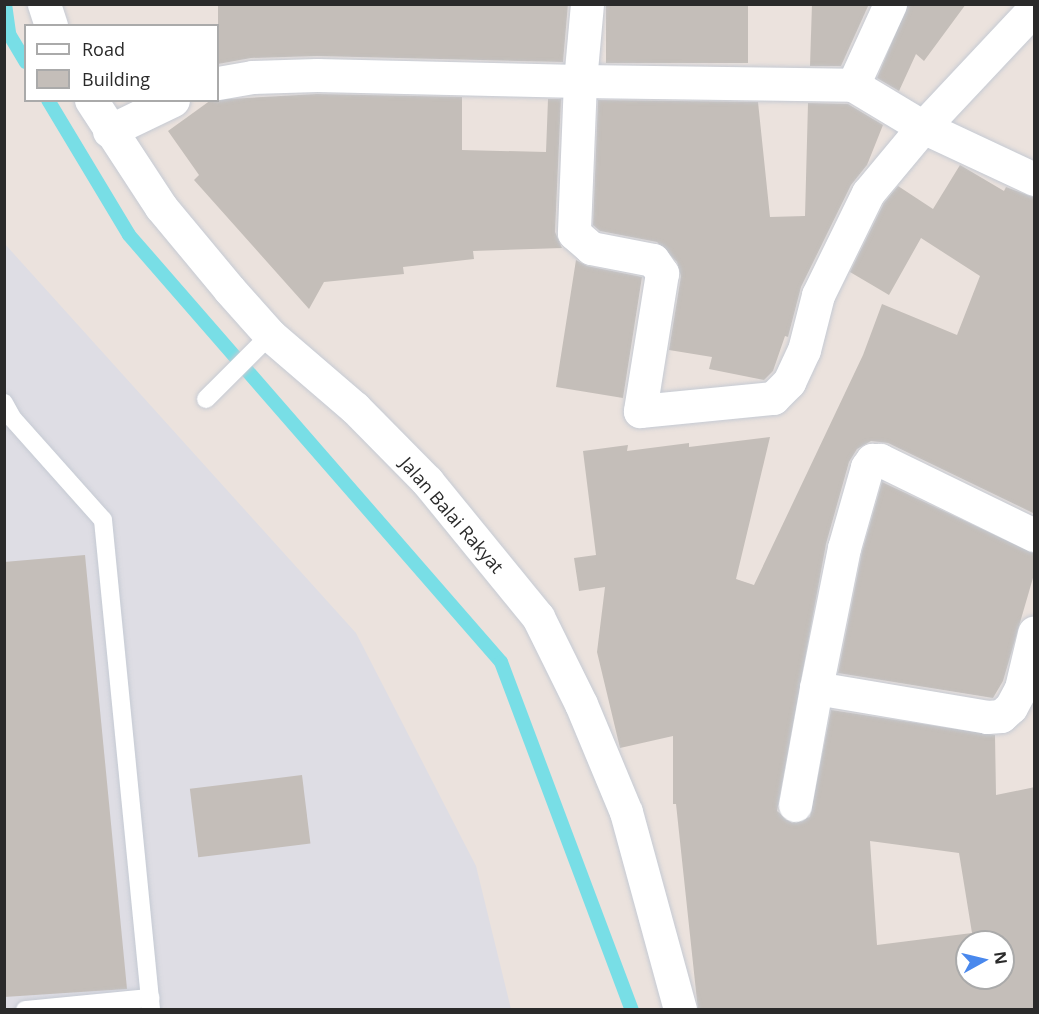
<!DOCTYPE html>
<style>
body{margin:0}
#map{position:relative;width:1039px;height:1014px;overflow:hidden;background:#ebe2dd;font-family:"Open Sans",sans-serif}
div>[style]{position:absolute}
.industrial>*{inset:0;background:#dedde4}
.stream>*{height:14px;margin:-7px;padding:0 7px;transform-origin:7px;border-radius:7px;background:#78dee6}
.building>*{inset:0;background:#c4beb9;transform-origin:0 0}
.roads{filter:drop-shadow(0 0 2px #c5cad3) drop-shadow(0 0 2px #c5cad3)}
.service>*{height:18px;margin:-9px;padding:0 9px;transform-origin:9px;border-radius:9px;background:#fff}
.minor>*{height:33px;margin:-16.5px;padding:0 16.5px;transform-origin:16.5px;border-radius:16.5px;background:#fff}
.tertiary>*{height:33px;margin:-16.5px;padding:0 16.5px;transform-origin:16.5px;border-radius:16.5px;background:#fff}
span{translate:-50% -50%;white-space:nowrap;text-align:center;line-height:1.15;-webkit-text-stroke:4.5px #fff;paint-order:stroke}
.street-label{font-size:18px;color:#2a2a2a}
.frame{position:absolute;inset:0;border:6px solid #2a2a2a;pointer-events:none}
.legend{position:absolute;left:24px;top:24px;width:195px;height:78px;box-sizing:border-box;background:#fff;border:2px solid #aaa;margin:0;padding:8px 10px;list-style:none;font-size:18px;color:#2a2a2a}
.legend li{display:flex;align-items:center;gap:12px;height:30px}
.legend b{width:30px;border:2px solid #aaa}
.north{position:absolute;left:955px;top:930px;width:60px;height:60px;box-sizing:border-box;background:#fff;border:2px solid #aaa;border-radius:50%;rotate:82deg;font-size:16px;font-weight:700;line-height:24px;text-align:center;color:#2a2a2a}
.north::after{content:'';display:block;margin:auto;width:21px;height:27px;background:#4988ed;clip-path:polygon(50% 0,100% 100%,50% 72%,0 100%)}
</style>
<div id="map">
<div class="industrial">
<div style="clip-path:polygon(4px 243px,356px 633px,476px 866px,511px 1009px,5px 1009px)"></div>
</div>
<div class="stream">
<div style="left:5px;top:4px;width:30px;rotate:82deg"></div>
<div style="left:9px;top:34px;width:33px;rotate:59deg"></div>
<div style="left:48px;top:100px;width:157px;rotate:59deg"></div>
<div style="left:129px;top:235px;width:566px;rotate:48.94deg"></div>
<div style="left:501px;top:662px;width:372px;rotate:69.4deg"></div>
</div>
<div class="building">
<div style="clip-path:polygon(218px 4px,568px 4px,563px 62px,317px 56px,251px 58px,218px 64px)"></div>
<div style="clip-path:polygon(812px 4px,869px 4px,841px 66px,810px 66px)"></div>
<div style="clip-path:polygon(908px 4px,966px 4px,924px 61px,916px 54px,899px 91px,877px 78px)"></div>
<div style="left:606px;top:5px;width:142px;height:58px"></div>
<div style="clip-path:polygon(317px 94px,462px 97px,462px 150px,546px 152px,548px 99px,561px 99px,555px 232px,562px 248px,473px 251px,474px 259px,403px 267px,404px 274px,324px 282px,309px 309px,194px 180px,199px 175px,168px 131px,211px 100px)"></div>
<div style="clip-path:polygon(598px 100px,758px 102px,770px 217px,805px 216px,808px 103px,848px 104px,883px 125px,867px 165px,851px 185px,801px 287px,788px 337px,785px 336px,773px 371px,764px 380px,709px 369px,712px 357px,669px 350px,681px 276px,677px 262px,657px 242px,600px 231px,593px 225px)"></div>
<div style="clip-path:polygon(evenodd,960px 165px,1004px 191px,1006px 187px,1035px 198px,1035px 514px,888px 443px,871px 441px,857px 449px,849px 462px,826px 544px,777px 811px,792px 823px,810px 817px,831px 710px,995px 735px,996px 795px,1035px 787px,1035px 1010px,698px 1010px,676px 804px,673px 804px,673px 736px,620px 748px,597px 652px,605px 587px,579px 591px,574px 558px,596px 555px,583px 451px,628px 445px,627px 451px,689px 443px,689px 447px,770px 437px,736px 579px,754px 585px,863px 355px,882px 304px,957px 335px,980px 276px,921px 238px,889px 295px,850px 272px,884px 203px,898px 186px,933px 209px,960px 165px,870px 841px,959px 853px,972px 933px,877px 945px,870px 841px,960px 165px,967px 942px,1003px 942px,1003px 978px,967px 978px,967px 942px)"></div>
<div style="clip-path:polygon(576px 260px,587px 266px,642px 277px,623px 398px,556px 387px)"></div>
<div style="clip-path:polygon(882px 482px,1035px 554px,1035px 571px,1003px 681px,993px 698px,838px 673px,862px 552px)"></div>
<div style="clip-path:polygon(85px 555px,127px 989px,4px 997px,4px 562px)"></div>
<div style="left:302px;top:775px;width:69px;height:113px;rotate:83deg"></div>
</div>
<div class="roads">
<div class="service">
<div style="left:206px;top:399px;width:91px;rotate:-45deg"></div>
<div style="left:4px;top:403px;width:18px;rotate:61deg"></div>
<div style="left:13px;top:419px;width:135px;rotate:48.3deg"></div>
<div style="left:103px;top:520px;width:492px;rotate:84.4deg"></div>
<div style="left:25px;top:1010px;width:126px;rotate:-5.5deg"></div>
</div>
<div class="minor">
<div style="left:587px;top:4px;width:77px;rotate:95.2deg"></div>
<div style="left:580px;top:81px;width:273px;rotate:0.8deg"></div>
<div style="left:218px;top:83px;width:35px;rotate:-10deg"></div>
<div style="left:252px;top:77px;width:65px;rotate:-1.8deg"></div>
<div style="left:317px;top:75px;width:263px;rotate:1.3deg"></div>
<div style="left:580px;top:81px;width:152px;rotate:92.3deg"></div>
<div style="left:574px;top:233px;width:23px;rotate:41deg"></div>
<div style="left:591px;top:248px;width:63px;rotate:11deg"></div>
<div style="left:653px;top:260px;width:16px;rotate:55deg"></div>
<div style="left:662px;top:273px;width:140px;rotate:99.1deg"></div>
<div style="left:640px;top:411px;width:134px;rotate:-5.6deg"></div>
<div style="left:773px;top:398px;width:23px;rotate:-45deg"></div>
<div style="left:789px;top:382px;width:35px;rotate:-65deg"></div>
<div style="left:804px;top:350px;width:57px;rotate:-75.7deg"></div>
<div style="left:818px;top:295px;width:114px;rotate:-63.9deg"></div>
<div style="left:868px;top:193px;width:86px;rotate:-50.2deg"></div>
<div style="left:923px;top:127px;width:162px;rotate:-46.8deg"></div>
<div style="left:853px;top:85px;width:82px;rotate:31deg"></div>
<div style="left:923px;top:127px;width:123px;rotate:25.1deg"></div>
<div style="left:853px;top:85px;width:89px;rotate:-65.4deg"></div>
<div style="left:109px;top:131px;width:71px;rotate:-25.8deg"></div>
<div style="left:816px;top:688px;width:143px;rotate:-78.7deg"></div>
<div style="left:844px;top:548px;width:84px;rotate:-74.1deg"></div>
<div style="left:867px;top:467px;width:9px;rotate:-54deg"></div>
<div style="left:872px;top:460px;width:8px"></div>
<div style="left:880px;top:460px;width:171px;rotate:26deg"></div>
<div style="left:795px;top:805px;width:119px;rotate:-79.8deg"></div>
<div style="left:816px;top:688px;width:173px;rotate:9.6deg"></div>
<div style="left:987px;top:717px;width:14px;rotate:-4deg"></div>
<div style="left:1001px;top:716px;width:13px;rotate:-42deg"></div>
<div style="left:1011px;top:707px;width:21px;rotate:-62deg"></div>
<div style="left:1021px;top:688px;width:57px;rotate:-76.7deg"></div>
</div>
<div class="tertiary">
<div style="left:44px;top:4px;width:23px;rotate:72deg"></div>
<div style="left:91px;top:100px;width:128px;rotate:56.8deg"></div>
<div style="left:161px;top:207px;width:107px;rotate:50.3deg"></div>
<div style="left:229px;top:289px;width:62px;rotate:48.3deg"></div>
<div style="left:270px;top:335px;width:112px;rotate:40.7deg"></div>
<div style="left:355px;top:408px;width:103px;rotate:45.4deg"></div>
<div style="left:427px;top:481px;width:176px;rotate:50.8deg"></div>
<div style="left:538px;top:617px;width:97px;rotate:63.7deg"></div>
<div style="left:581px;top:704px;width:117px;rotate:67.4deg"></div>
<div style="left:626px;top:812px;width:205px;rotate:74.7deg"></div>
</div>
</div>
<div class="street-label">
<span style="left:452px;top:515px;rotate:49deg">Jalan Balai Rakyat</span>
</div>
<div class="frame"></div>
<ul class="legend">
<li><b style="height:8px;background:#fff"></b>Road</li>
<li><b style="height:16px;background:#c4beb9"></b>Building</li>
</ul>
<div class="north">N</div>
</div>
